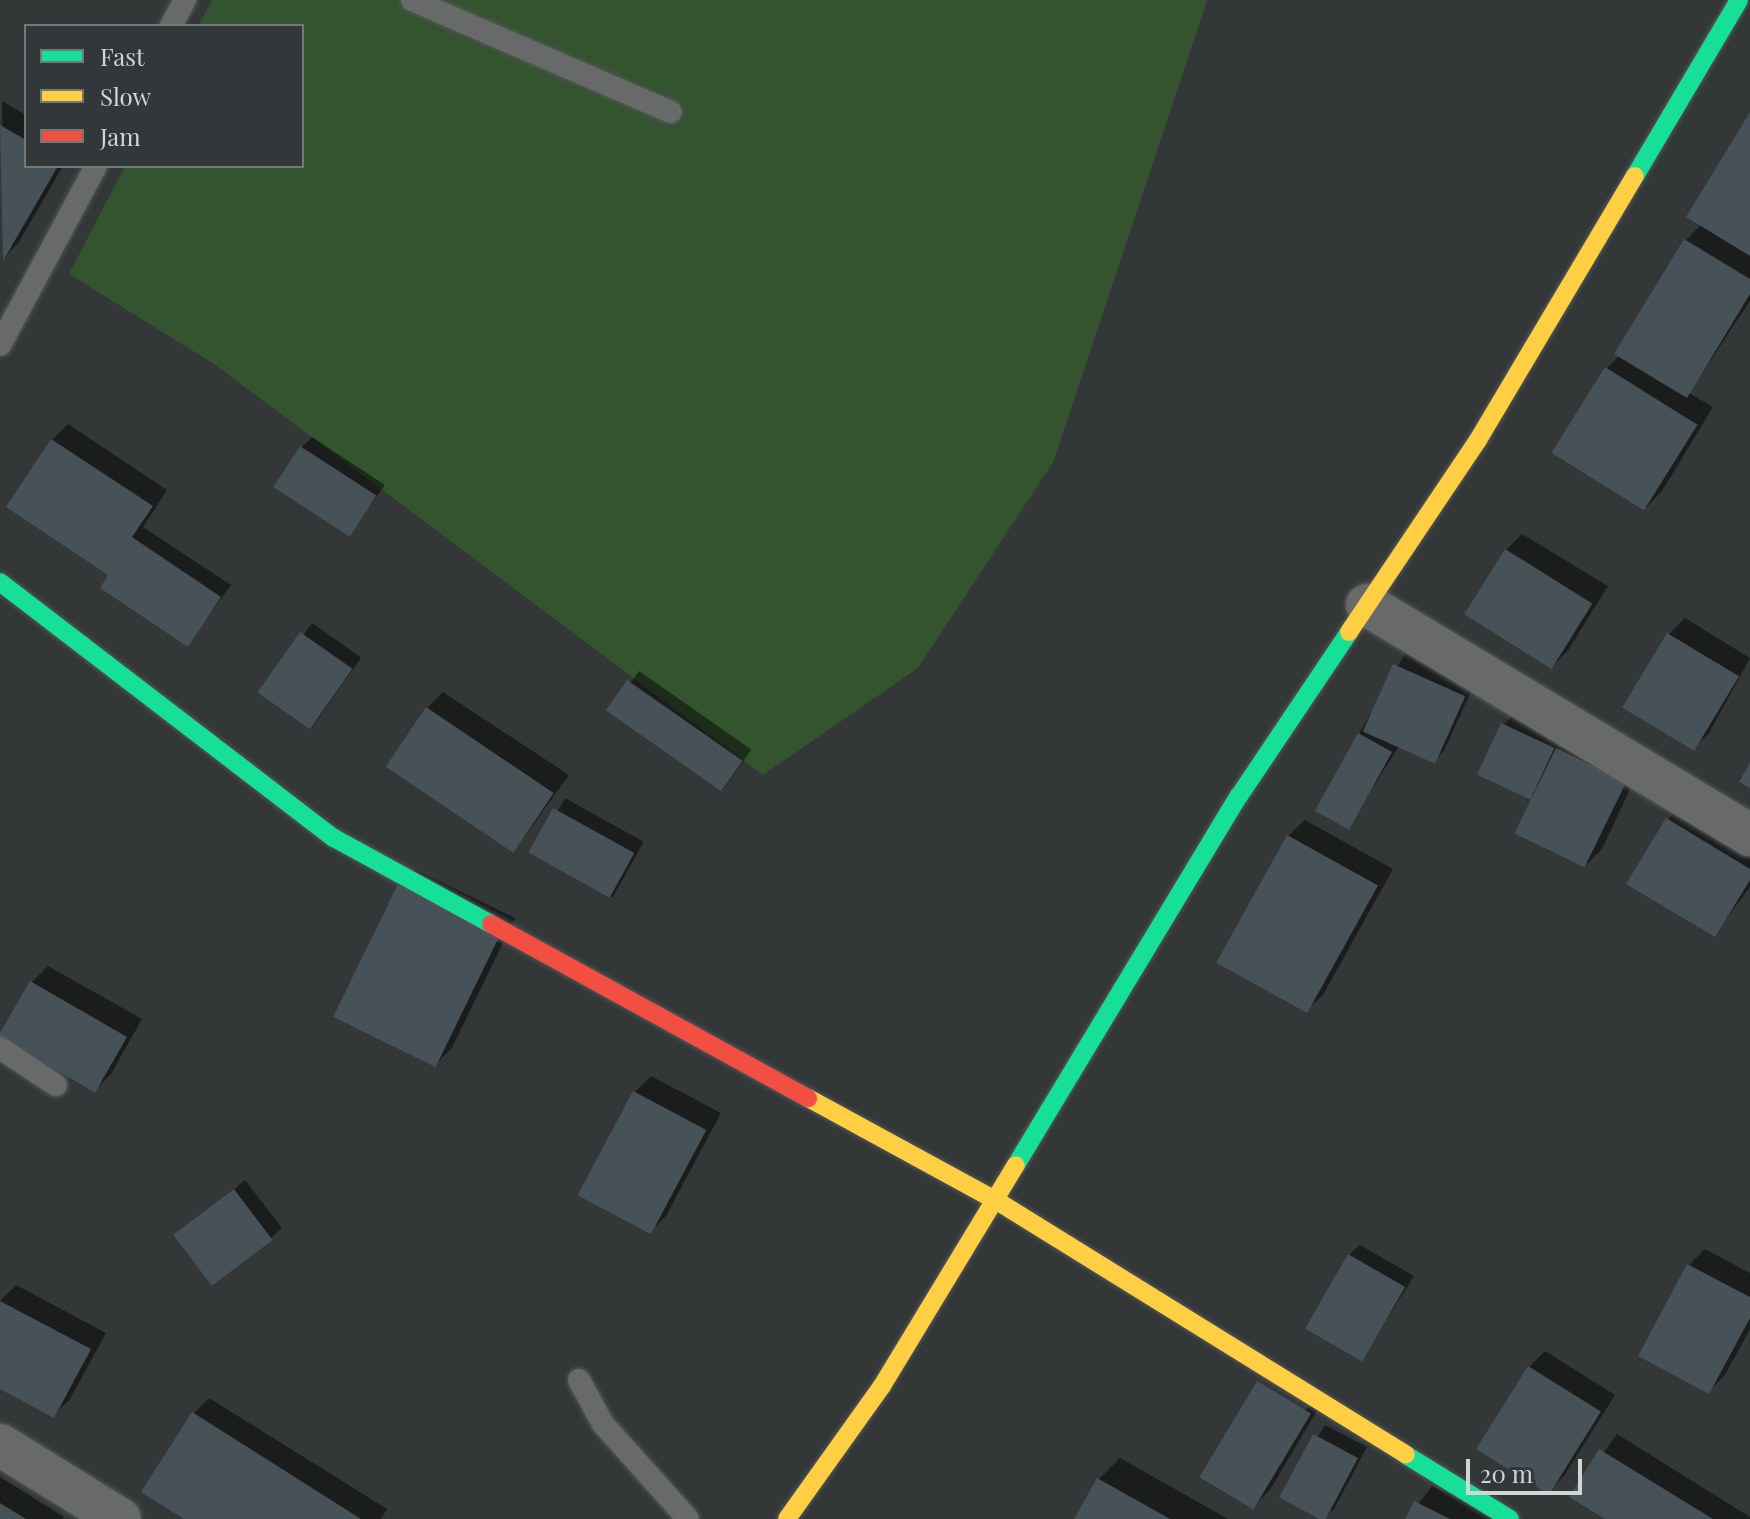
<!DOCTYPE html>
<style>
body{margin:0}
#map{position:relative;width:1750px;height:1519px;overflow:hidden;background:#333738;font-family:"Playfair Display",serif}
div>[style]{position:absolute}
.green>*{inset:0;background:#33542e}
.shadow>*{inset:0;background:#0007;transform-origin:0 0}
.building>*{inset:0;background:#465158;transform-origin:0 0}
.roads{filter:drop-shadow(0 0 2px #535657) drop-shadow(0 0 2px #535657)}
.lane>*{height:22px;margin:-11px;padding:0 11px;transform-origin:11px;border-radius:11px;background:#686a6a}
.street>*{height:42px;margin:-21px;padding:0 21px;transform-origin:21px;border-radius:21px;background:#686a6a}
.fast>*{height:18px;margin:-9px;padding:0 9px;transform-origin:9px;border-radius:9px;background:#16e098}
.slow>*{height:18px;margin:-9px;padding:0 9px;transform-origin:9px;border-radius:9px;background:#ffcf43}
.jam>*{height:18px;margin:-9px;padding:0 9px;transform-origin:9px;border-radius:9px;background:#f24e42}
span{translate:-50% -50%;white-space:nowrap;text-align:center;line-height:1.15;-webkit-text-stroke:7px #323839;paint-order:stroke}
.legend{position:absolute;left:24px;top:24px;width:280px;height:144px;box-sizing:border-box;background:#323839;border:2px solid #727778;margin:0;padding:10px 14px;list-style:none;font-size:24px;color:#d2d5d6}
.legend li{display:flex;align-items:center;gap:16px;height:40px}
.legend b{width:40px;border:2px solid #727778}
.scale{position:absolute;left:1466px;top:1459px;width:116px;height:36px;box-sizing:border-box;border:4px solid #d2d5d6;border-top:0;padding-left:10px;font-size:24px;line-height:28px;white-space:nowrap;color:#d2d5d6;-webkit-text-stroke:6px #323839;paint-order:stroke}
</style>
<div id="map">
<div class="green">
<div style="clip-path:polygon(212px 0,1207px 0,1053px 462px,918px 668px,763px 775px,214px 364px,69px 274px,125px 166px,302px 166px,302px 26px,198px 26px)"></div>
</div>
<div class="shadow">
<div style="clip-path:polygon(2px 101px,26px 115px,26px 166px,63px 166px,19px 242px,3px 259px)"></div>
<div style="clip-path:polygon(1750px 116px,1750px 301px,1689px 393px,1713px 407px,1662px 491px,1646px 508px,1606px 369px,1620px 355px,1686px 240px,1702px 224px)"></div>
<div style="clip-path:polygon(68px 424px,167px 490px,143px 527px,231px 585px,188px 644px,52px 440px)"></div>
<div style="clip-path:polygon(312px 437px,385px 485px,348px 535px,302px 447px)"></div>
<div style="clip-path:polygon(1522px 534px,1608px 586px,1569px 649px,1553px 666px,1506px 550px)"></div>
<div style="clip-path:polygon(1685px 618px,1750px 658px,1709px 733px,1693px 749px,1669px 634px)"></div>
<div style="left:312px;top:623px;width:60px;height:86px;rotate:35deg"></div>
<div style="clip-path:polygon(1405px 654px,1474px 685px,1444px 751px,1433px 762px,1399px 746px,1348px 827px,1359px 734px)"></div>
<div style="left:639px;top:671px;width:137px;height:49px;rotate:35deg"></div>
<div style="clip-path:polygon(443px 692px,569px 775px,515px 850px,427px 708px)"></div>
<div style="clip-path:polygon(1514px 714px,1564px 737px,1558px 749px,1574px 733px,1641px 766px,1602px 849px,1586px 865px,1539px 788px,1530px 797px,1503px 725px)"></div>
<div style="left:565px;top:798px;width:90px;height:64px;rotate:29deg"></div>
<div style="clip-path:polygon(1684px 803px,1750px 843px,1750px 887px,1714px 935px,1668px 819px)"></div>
<div style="clip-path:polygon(1305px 820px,1393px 869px,1323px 995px,1306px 1011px,1288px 836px)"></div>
<div style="clip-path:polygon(415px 869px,515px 918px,452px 1048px,436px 1064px)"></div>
<div style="clip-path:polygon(48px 966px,142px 1019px,111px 1074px,95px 1090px,11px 1042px,0 1063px,0 1038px,32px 982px)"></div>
<div style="clip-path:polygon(651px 1076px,721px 1113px,666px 1216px,650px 1232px,580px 1194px,635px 1092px)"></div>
<div style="clip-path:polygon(245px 1180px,282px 1228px,271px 1238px,176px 1236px)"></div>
<div style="clip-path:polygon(1360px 1245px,1414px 1276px,1362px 1359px,1349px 1255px)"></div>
<div style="clip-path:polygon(1705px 1249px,1750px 1273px,1750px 1329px,1725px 1375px,1709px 1391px,1640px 1355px,1689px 1265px)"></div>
<div style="clip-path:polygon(16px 1285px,106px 1333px,70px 1399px,54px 1415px,0 1386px,0 1301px)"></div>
<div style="clip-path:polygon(1545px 1351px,1615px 1395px,1564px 1476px,1548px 1492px,1529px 1367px)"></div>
<div style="clip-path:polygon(1325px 1397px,1270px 1490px,1254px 1506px,1203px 1476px)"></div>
<div style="clip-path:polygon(209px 1398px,387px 1509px,381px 1519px,187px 1519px,193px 1414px)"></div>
<div style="clip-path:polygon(1325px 1425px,1367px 1447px,1334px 1509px,1322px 1519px,1281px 1497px)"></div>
<div style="clip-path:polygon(1617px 1434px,1750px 1517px,1750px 1519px,1609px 1519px,1572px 1496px)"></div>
<div style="clip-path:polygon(1120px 1458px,1228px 1519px,1076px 1519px,1099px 1479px)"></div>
<div style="clip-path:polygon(0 1477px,64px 1517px,62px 1519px,0 1519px)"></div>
<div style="clip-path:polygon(1432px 1486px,1497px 1519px,1407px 1519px)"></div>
</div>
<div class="building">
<div style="clip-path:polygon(1750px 112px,1750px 256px,1686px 217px)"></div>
<div style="clip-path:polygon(0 125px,26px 140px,26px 166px,58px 166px,3px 261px)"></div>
<div style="clip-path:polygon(1684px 239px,1750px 279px,1750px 294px,1687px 398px,1614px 354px)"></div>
<div style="left:1605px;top:367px;width:109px;height:101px;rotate:32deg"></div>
<div style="clip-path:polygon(51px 439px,153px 506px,132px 537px,221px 597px,188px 647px,100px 588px,108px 575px,6px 507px)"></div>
<div style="left:300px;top:446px;width:91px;height:49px;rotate:33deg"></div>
<div style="left:1505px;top:549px;width:103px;height:77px;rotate:32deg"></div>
<div style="left:300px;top:632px;width:64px;height:74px;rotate:35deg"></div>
<div style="left:1667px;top:633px;width:84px;height:87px;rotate:31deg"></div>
<div style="left:1393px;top:664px;width:79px;height:74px;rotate:24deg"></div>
<div style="left:627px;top:680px;width:141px;height:37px;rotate:35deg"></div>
<div style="left:426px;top:707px;width:154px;height:72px;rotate:34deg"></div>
<div style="left:1501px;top:723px;width:59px;height:57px;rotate:25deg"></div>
<div style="left:1358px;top:733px;width:39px;height:89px;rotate:29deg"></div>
<div style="left:1556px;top:748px;width:78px;height:95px;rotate:26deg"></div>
<div style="clip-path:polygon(1750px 763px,1750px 788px,1739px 782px)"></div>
<div style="left:553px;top:808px;width:93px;height:51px;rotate:29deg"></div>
<div style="clip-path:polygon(1666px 818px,1750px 869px,1750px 880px,1715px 937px,1626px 884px)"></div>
<div style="left:1287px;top:835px;width:104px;height:146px;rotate:29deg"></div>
<div style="left:398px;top:884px;width:114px;height:148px;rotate:26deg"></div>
<div style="left:30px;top:981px;width:112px;height:64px;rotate:30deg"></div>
<div style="left:633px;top:1091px;width:83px;height:118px;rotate:28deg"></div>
<div style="left:234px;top:1189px;width:64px;height:76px;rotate:53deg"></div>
<div style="left:1348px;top:1254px;width:66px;height:86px;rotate:30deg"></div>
<div style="clip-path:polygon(1687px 1264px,1750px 1297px,1750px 1318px,1709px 1394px,1638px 1356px)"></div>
<div style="clip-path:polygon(0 1301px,91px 1349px,54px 1418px,0 1389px)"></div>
<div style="left:1528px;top:1366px;width:86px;height:98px;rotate:32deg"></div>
<div style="left:1257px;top:1381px;width:63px;height:112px;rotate:31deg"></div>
<div style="clip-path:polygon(192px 1412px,361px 1519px,184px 1519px,141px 1492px)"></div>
<div style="left:1313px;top:1434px;width:51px;height:72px;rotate:28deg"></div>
<div style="clip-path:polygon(1599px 1449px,1713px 1519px,1605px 1519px,1569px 1497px)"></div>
<div style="clip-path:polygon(1097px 1478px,1170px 1519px,1074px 1519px)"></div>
<div style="clip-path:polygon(1414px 1501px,1450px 1519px,1405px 1519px)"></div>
<div style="clip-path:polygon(0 1503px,26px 1519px,0 1519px)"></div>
</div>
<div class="roads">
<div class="lane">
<div style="left:412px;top:0;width:282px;rotate:23.4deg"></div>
<div style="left:171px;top:26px;width:30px;rotate:-62deg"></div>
<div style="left:0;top:345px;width:203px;rotate:-61.8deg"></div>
<div style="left:0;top:1048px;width:67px;rotate:33.5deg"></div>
<div style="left:579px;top:1380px;width:50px;rotate:61.4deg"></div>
<div style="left:603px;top:1424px;width:127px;rotate:48.2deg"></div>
</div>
<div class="street">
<div style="left:1367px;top:605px;width:447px;rotate:31deg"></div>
<div style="left:0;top:1445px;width:141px;rotate:31.7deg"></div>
</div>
<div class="fast">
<div style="left:1635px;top:176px;width:204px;rotate:-59.4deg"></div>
<div style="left:0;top:582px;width:421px;rotate:37.5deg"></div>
<div style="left:334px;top:838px;width:179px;rotate:28.7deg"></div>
<div style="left:1016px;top:1165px;width:431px;rotate:-58.9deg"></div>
<div style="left:1239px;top:796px;width:197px;rotate:-56.1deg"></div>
<div style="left:1406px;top:1455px;width:122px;rotate:31.6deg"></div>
</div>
<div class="slow">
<div style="left:1349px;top:632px;width:231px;rotate:-56.1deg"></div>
<div style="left:1478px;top:440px;width:307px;rotate:-59.3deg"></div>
<div style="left:808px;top:1098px;width:215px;rotate:28.6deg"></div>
<div style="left:997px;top:1201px;width:481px;rotate:31.8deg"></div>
<div style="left:787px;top:1519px;width:163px;rotate:-54.5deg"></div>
<div style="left:882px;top:1386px;width:258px;rotate:-58.8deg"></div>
</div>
<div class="jam">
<div style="left:491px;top:924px;width:362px;rotate:28.8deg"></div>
</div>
</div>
<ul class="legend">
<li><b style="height:10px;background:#16e098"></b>Fast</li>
<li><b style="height:10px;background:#ffcf43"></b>Slow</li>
<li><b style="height:10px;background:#f24e42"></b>Jam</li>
</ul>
<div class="scale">20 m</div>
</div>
